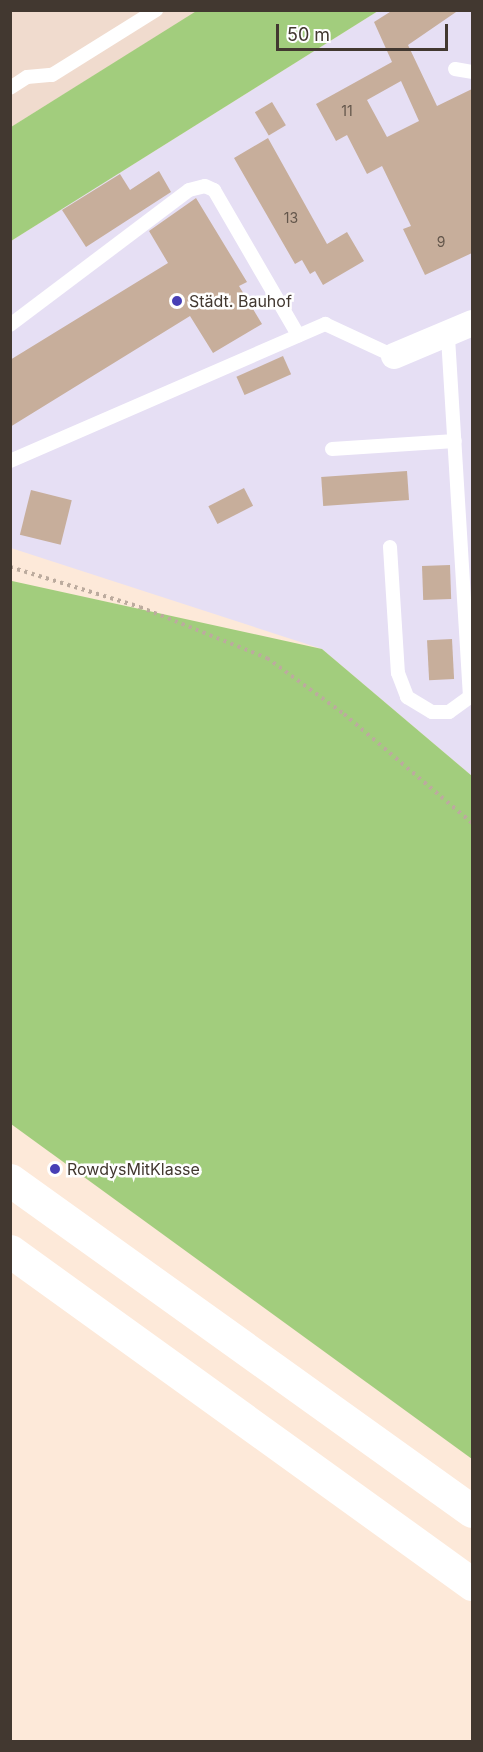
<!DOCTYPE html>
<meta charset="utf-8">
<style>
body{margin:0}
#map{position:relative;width:483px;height:1752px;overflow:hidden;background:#fde9d9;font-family:Inter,sans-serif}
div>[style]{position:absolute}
.commercial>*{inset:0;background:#f0dbce}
.industrial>*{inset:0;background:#e6dff4}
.green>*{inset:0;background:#a2cd7d}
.building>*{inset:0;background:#c7ae9b;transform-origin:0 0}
.path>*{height:4px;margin-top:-2px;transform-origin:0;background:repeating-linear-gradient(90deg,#bcab9e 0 3px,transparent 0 7.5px)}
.lane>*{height:14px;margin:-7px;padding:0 7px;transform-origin:7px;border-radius:7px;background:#fff}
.street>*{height:26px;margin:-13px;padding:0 13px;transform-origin:13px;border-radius:13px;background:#fff}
.highway>*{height:33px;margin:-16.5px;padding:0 16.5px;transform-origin:16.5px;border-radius:16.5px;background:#fff}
.dots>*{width:16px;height:16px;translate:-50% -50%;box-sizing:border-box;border:3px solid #fff;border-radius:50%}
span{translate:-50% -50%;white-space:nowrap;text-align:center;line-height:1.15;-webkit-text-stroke:5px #fff;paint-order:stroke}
.number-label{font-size:14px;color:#63564b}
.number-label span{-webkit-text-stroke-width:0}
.poi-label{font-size:16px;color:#423830}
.left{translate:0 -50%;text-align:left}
.frame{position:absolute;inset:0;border:12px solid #423830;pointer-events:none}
.scale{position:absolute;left:276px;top:24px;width:172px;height:27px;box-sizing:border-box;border:3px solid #423830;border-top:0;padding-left:8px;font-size:18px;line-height:21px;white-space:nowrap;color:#423830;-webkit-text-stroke:4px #fff;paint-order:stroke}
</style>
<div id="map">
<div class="commercial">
<div style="clip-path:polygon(11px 11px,198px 11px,11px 127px)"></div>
</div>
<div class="industrial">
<div style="clip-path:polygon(378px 11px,472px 11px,472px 776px,322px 649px,11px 548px,11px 241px)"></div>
</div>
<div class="green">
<div style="clip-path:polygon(198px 10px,378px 11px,11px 241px,11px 127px)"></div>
<div style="clip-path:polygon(12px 581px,322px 649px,472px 776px,472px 1459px,11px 1124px)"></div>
</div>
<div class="building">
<div style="clip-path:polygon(evenodd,393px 10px,459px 10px,408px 45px,437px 106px,472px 89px,472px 253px,425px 275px,403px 229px,411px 226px,382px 166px,367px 174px,347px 135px,336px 141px,316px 104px,392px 62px,374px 22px,393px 10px,401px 81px,419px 121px,387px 137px,367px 100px,401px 81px)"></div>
<div style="left:272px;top:102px;width:27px;height:20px;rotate:59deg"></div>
<div style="clip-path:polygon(268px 138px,327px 244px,347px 232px,364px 261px,323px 285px,315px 271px,310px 274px,302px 260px,295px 264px,234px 158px)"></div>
<div style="clip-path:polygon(159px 171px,171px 192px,86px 247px,62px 210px,120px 174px,130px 190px)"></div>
<div style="clip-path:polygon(196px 198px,247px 282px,239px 286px,262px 324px,213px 353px,190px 316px,10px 427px,10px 360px,168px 263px,149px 231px)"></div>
<div style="left:283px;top:356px;width:20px;height:51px;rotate:66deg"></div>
<div style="left:407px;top:471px;width:29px;height:86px;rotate:86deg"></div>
<div style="left:244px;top:488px;width:20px;height:40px;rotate:63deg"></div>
<div style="left:31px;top:490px;width:42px;height:46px;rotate:14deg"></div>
<div style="left:450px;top:565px;width:34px;height:28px;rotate:88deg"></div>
<div style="left:452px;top:639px;width:40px;height:25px;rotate:87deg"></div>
</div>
<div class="path">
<div style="left:10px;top:567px;width:136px;rotate:17.1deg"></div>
<div style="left:140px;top:607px;width:137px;rotate:21.9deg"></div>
<div style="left:267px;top:658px;width:95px;rotate:36deg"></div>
<div style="left:344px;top:714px;width:168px;rotate:40.4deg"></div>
</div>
<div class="lane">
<div style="left:455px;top:69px;width:17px;rotate:10deg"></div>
<div style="left:10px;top:88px;width:20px;rotate:-33deg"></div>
<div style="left:27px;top:77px;width:25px;rotate:-5deg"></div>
<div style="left:52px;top:75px;width:123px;rotate:-32deg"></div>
<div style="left:10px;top:325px;width:224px;rotate:-37deg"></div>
<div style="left:189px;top:190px;width:16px;rotate:-14deg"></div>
<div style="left:205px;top:186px;width:10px;rotate:24deg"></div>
<div style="left:214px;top:190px;width:168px;rotate:59.9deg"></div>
<div style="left:332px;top:449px;width:123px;rotate:-3.7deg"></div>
<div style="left:10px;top:461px;width:344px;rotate:-23.5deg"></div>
<div style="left:325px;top:324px;width:76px;rotate:24.9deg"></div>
<div style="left:390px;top:547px;width:126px;rotate:86.4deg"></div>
<div style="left:398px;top:673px;width:26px;rotate:69deg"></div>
<div style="left:407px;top:697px;width:29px;rotate:31deg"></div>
<div style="left:432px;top:712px;width:17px"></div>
<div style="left:449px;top:712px;width:26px;rotate:-36deg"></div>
<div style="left:470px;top:697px;width:364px;rotate:-93.5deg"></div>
</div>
<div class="street">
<div style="left:394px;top:356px;width:85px;rotate:-22.9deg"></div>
</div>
<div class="highway">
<div style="left:10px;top:1180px;width:568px;rotate:35.62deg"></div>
<div style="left:10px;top:1251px;width:570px;rotate:35.78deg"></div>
</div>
<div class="dots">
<div style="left:177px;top:301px;background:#483fb5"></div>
<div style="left:55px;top:1169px;background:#483fb5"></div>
</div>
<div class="number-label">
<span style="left:347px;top:111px">11</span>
<span style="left:291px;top:218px">13</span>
<span style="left:441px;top:242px">9</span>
</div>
<div class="poi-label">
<span class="left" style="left:189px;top:301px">Städt. Bauhof</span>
<span class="left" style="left:67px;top:1169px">RowdysMitKlasse</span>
</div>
<div class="frame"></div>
<div class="scale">50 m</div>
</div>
